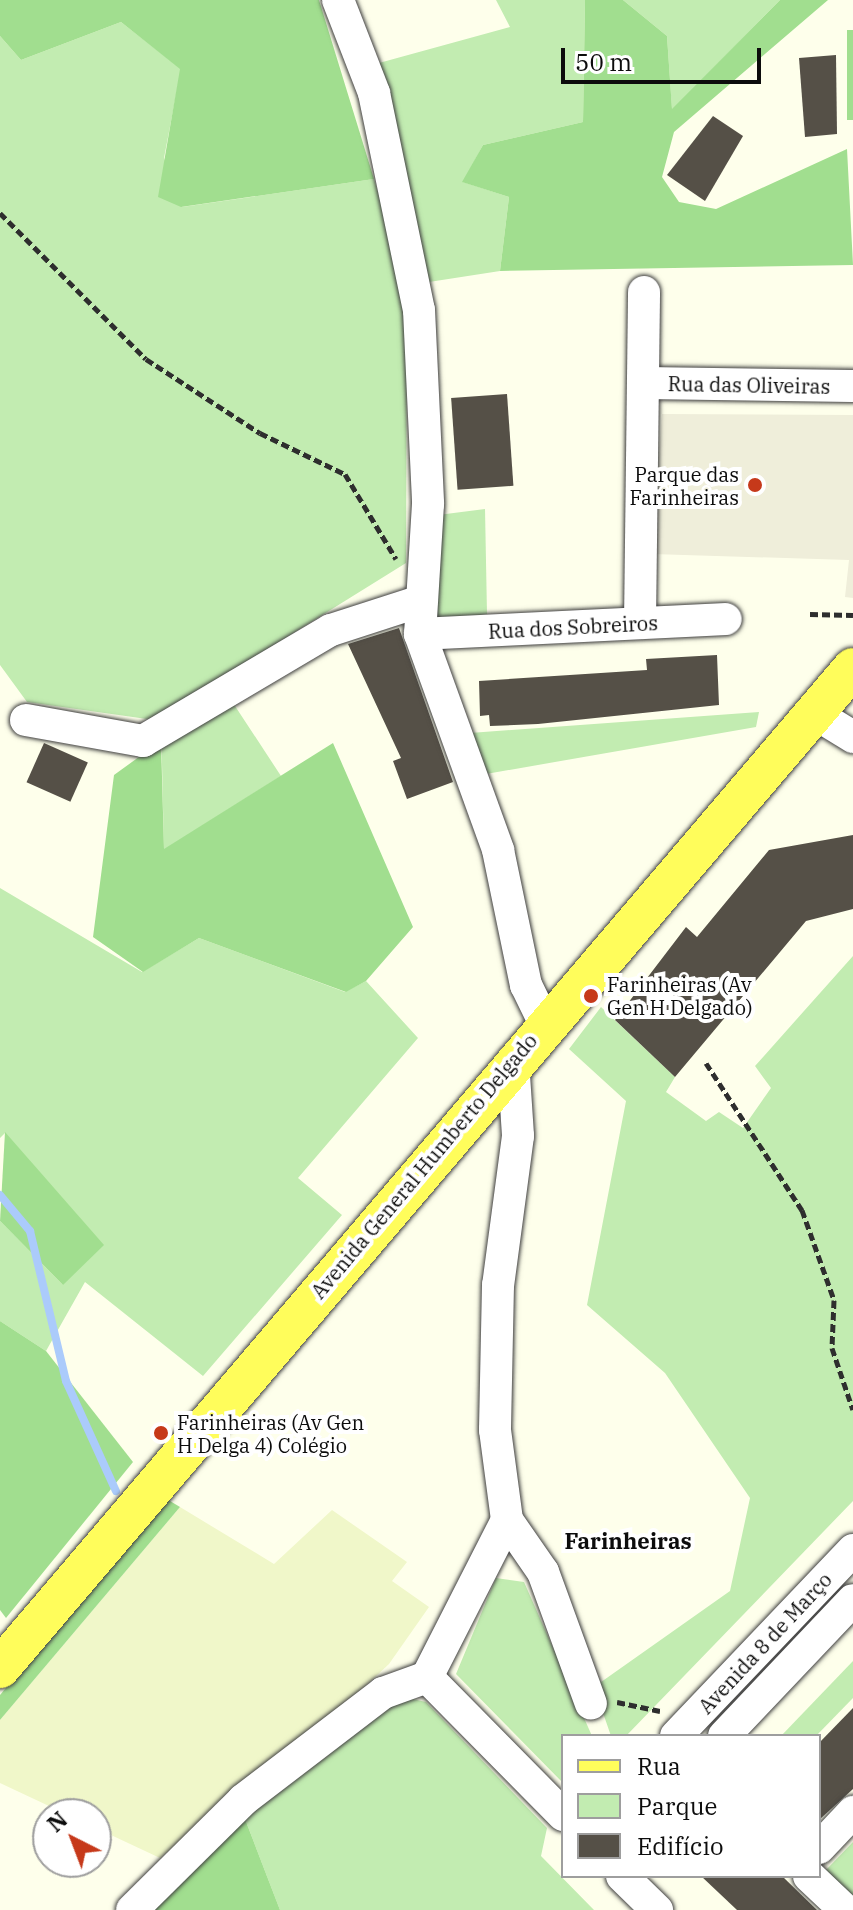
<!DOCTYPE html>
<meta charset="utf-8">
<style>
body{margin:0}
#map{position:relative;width:853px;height:1910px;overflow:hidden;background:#feffeb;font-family:"IBM Plex Serif",serif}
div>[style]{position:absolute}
.farmland>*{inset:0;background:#f0f7c9}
.green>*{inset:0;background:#c2ecb1}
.forest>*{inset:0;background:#a1de8f;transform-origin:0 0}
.plaza>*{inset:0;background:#efeeda}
.stream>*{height:8px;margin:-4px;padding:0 4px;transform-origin:4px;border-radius:4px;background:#abcbfb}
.building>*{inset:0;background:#555047;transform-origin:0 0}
.path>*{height:5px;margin-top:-2.5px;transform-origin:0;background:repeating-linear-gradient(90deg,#2e2e2e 0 8px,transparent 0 12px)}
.roads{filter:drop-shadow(0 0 2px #3f3f3f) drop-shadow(0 0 2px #3f3f3f)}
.minor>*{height:32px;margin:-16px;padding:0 16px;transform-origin:16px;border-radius:16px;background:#fff}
.major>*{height:40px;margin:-20px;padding:0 20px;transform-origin:20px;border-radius:20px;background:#fffd5b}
.dots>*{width:22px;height:22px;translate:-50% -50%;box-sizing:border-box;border:4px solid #fff;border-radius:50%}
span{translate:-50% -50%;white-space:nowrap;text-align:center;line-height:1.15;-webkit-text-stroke:8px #fff;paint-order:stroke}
.street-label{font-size:20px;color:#0c0c0c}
.poi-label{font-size:20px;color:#0c0c0c}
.right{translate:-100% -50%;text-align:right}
.left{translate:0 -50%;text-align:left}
.neighbourhood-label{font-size:22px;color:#0c0c0c;font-weight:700}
.legend{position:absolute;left:561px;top:1734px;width:260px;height:144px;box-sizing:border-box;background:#fff;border:2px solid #9e9e9e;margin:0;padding:10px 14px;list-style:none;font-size:24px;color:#0c0c0c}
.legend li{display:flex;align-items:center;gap:16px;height:40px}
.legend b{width:40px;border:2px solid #9e9e9e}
.north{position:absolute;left:32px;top:1798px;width:80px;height:80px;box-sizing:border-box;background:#fff;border:2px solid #9e9e9e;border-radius:50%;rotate:318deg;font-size:22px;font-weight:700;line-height:32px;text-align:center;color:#0c0c0c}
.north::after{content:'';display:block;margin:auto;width:28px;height:36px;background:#c6391a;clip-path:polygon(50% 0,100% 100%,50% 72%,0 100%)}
.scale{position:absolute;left:561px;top:48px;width:200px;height:36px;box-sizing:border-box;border:4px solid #0c0c0c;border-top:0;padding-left:10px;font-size:24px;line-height:28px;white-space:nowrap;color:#0c0c0c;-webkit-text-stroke:6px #fff;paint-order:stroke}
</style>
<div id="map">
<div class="farmland">
<div style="clip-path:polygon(180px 1507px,274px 1564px,332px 1510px,407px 1562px,392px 1581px,429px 1607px,389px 1664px,346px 1704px,160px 1858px,96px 1828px,96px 1814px,66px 1814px,0 1783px,0 1720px)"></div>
</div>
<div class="green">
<div style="clip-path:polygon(496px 0,585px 0,583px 122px,483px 145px,463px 182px,509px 197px,500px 271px,429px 282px,379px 63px,510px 27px)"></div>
<div style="clip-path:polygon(623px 0,780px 0,672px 110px,667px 36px)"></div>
<div style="clip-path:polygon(121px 22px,181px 69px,164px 158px,182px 207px,374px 179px,407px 286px,406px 563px,218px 680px,281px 776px,164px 850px,161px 721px,27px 702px,0 665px,0 36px,21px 60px)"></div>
<div style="clip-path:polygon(485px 509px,487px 614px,443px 621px,432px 612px,438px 515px)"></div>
<div style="clip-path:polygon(759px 712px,756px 727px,486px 774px,470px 733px)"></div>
<div style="clip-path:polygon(0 888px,142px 972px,199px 938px,345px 992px,366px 981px,418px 1038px,298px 1178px,342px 1215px,203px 1376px,85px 1282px,46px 1351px,0 1321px,0 1221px,63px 1285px,5px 1133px,0 1138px)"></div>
<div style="clip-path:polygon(853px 956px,853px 1501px,626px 1736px,611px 1736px,594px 1687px,730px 1591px,750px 1498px,665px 1373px,587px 1305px,626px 1101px,569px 1049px,601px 1007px,675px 1077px,666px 1092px,706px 1121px,719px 1112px,743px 1128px,771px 1088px,755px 1066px)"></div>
<div style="clip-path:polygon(496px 1578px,524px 1582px,592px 1736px,563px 1736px,563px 1783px,456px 1674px)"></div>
<div style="clip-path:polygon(853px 1661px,853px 1698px,816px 1736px,781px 1736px)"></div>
<div style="clip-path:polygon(404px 1697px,426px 1702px,547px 1828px,541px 1856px,594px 1910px,280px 1910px,245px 1819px)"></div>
<div style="clip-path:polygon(853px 1842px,853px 1897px,825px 1871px)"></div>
</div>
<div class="forest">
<div style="clip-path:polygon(0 0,319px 0,374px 179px,181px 207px,158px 197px,180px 69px,121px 22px,21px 60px,0 36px)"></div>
<div style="clip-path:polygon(585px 0,623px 0,667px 36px,672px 109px,780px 0,828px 0,674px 132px,662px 177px,679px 202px,716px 209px,847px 149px,853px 265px,500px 271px,509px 197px,462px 182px,483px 145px,583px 122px)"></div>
<div style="left:853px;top:30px;width:90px;height:6px;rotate:90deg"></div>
<div style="clip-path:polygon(161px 741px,164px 849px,333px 743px,413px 927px,366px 981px,346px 992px,199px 938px,143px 972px,93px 937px,114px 775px)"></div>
<div style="clip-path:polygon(5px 1132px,104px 1245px,63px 1285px,0 1221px)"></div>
<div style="clip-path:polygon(0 1321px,46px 1351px,133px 1462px,6px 1618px,0 1610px)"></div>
<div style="clip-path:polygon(165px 1498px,180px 1507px,0 1720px,0 1695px)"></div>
<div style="clip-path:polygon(245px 1819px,280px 1910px,149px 1910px)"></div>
</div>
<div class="plaza">
<div style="clip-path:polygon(662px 414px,853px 415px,853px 598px,845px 597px,849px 560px,652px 554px)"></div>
</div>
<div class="stream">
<div style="left:0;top:1195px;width:47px;rotate:50.2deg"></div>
<div style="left:30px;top:1231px;width:154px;rotate:76.5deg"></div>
<div style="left:66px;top:1381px;width:121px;rotate:65.6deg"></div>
</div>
<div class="building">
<div style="clip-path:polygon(836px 55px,837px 134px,805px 137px,799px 58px)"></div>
<div style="clip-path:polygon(713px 116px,743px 136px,705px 201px,667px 175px)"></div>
<div style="left:507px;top:394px;width:92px;height:56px;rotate:86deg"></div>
<div style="clip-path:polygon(399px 628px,453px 782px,407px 799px,393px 761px,401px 758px,348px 644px)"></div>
<div style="clip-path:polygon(717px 655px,719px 705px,538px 724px,490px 726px,489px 715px,480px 716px,479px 681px,647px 670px,646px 659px)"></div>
<div style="left:44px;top:743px;width:48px;height:43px;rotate:24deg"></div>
<div style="clip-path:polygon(853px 835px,853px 909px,806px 921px,675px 1077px,615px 1020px,686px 927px,697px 937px,769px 850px)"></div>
<div style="clip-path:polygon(853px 1708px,853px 1789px,819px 1820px,819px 1743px)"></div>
<div style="clip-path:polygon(701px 1876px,782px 1876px,817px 1910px,737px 1910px)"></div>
</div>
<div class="path">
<div style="left:0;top:213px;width:206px;rotate:45deg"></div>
<div style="left:146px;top:359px;width:136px;rotate:33deg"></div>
<div style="left:260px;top:433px;width:94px;rotate:25.8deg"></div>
<div style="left:345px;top:474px;width:99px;rotate:59deg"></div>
<div style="left:810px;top:614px;width:43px;rotate:1.3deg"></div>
<div style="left:706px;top:1063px;width:176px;rotate:56.9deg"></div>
<div style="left:802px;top:1210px;width:96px;rotate:70.4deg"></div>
<div style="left:834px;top:1300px;width:48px;rotate:92.4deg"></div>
<div style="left:832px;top:1348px;width:65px;rotate:71.3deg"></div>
<div style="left:617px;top:1702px;width:44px;rotate:11.8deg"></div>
</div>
<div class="roads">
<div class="minor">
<div style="left:338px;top:0;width:100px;rotate:68.8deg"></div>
<div style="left:374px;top:93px;width:222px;rotate:78.3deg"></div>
<div style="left:419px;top:310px;width:194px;rotate:87.3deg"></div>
<div style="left:428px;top:504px;width:130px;rotate:93.5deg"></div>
<div style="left:420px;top:634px;width:230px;rotate:70.1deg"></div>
<div style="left:498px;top:850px;width:138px;rotate:78.3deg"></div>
<div style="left:526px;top:985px;width:43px;rotate:64deg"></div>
<div style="left:644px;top:383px;width:209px;rotate:0.8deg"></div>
<div style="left:640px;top:623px;width:331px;rotate:-89.3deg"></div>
<div style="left:420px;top:634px;width:306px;rotate:-2.8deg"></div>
<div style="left:814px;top:713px;width:46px;rotate:31.6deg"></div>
<div style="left:26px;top:720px;width:119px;rotate:10.2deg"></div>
<div style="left:143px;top:741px;width:218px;rotate:-30.6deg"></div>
<div style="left:331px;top:630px;width:95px;rotate:-17.9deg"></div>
<div style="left:513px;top:1060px;width:76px;rotate:86.2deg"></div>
<div style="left:518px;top:1136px;width:150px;rotate:97.6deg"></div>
<div style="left:498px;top:1285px;width:145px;rotate:91.2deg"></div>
<div style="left:495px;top:1430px;width:91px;rotate:82.4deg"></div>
<div style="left:507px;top:1520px;width:176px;rotate:117deg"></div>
<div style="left:427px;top:1677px;width:194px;rotate:45.4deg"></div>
<div style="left:507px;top:1520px;width:63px;rotate:55.3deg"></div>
<div style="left:543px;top:1572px;width:140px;rotate:70deg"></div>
<div style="left:676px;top:1736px;width:257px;rotate:-46.4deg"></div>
<div style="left:724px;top:1736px;width:187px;rotate:-46.5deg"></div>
<div style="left:819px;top:1848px;width:50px;rotate:-46.6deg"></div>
<div style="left:622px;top:1876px;width:49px;rotate:44.2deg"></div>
<div style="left:809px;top:1876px;width:50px;rotate:43.4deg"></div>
<div style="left:132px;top:1910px;width:156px;rotate:-44.7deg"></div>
<div style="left:243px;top:1800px;width:176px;rotate:-37.4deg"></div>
<div style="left:383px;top:1693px;width:47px;rotate:-20deg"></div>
</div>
<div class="major">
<div style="left:0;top:1668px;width:1314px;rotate:-49.54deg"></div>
</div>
</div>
<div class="dots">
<div style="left:755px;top:485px;background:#c6391a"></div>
<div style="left:591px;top:996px;background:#c6391a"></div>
<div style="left:161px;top:1433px;background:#c6391a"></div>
</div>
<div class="street-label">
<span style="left:749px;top:385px;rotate:1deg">Rua das Oliveiras</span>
<span style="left:573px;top:627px;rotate:-3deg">Rua dos Sobreiros</span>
<span style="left:424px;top:1166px;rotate:-50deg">Avenida General Humberto Delgado</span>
<span style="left:765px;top:1643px;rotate:-47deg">Avenida 8 de Março</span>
</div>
<div class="poi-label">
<span class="right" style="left:739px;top:486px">Parque das<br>Farinheiras</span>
<span class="left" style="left:607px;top:996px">Farinheiras (Av<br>Gen H Delgado)</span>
<span class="left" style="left:177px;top:1434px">Farinheiras (Av Gen<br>H Delga 4) Colégio</span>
</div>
<div class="neighbourhood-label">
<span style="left:628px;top:1541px">Farinheiras</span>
</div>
<ul class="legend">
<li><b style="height:10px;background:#fffd5b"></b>Rua</li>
<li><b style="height:22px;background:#c2ecb1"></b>Parque</li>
<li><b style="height:22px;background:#555047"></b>Edifício</li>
</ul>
<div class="north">N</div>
<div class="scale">50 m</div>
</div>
